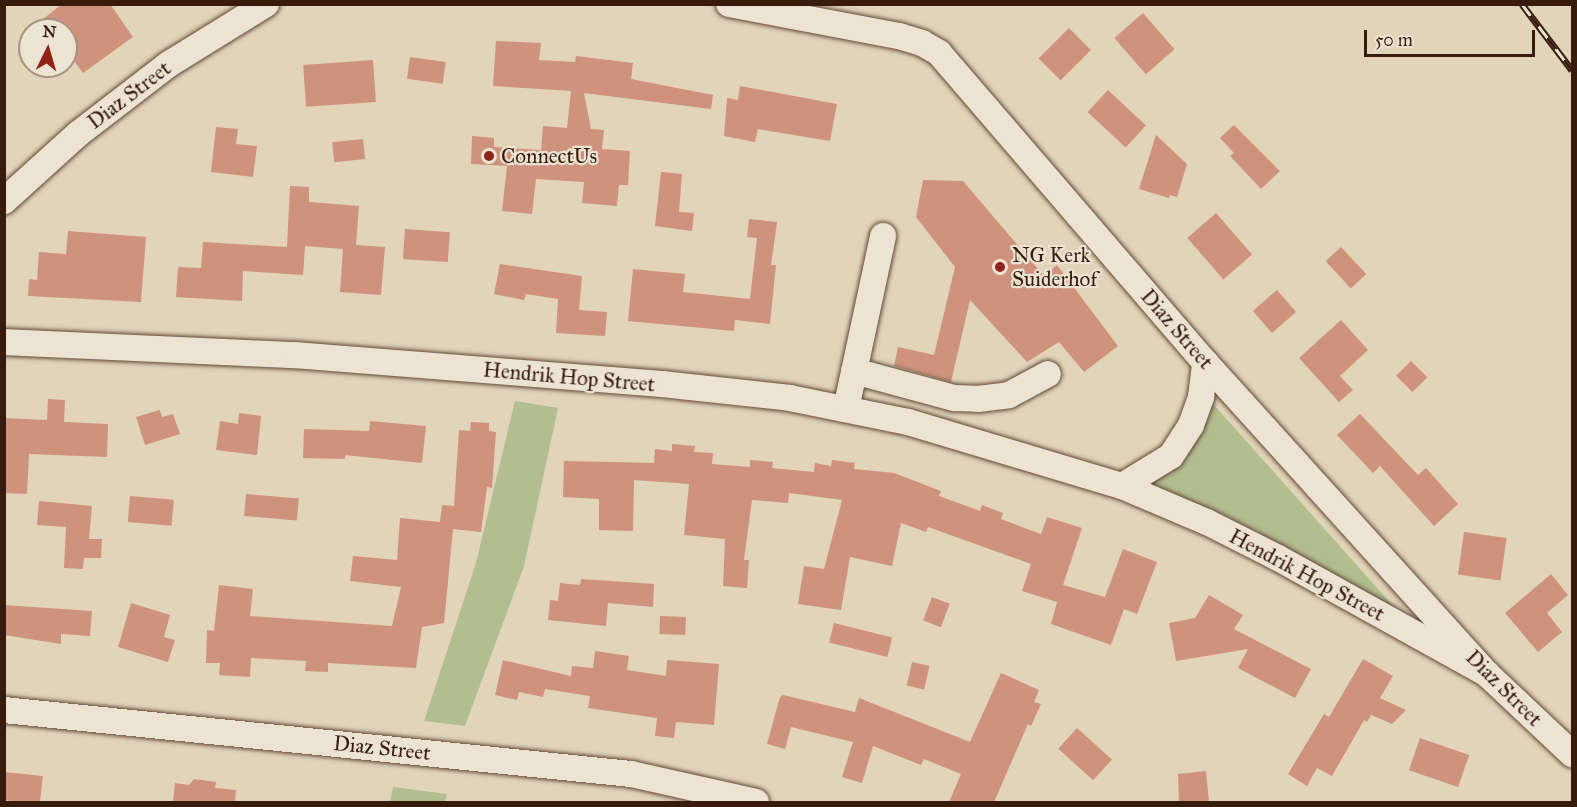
<!DOCTYPE html>
<style>
body{margin:0}
#map{position:relative;width:1577px;height:807px;overflow:hidden;background:#e1d4b9;font-family:"IM FELL Great Primer",serif}
div>[style]{position:absolute}
.green>*{inset:0;background:#b2bd90}
.building>*{inset:0;background:#cf927c;transform-origin:0 0}
.roads{filter:drop-shadow(0 0 2px #624936) drop-shadow(0 0 2px #624936)}
.minor>*{height:26px;margin:-13px;padding:0 13px;transform-origin:13px;border-radius:13px;background:#ece3d2}
.rail>*{height:7px;margin-top:-3.5px;transform-origin:0;background:repeating-linear-gradient(90deg,#ece3d2 0 14px,#371b0b 0 28px);box-sizing:border-box;border-block:2px solid #371b0b}
.dots>*{width:16px;height:16px;translate:-50% -50%;box-sizing:border-box;border:3px solid #ece3d2;border-radius:50%}
span{translate:-50% -50%;white-space:nowrap;text-align:center;line-height:1.15;-webkit-text-stroke:4.5px #ece3d2;paint-order:stroke}
.street-label{font-size:21px;color:#371b0b}
.poi-label{font-size:21px;color:#371b0b}
.left{translate:0 -50%;text-align:left}
.frame{position:absolute;inset:0;border:6px solid #371b0b;pointer-events:none}
.north{position:absolute;left:18px;top:18px;width:60px;height:60px;box-sizing:border-box;background:#ece3d2;border:2px solid #a49382;border-radius:50%;rotate:5deg;font-size:16px;font-weight:700;line-height:24px;text-align:center;color:#371b0b}
.north::after{content:'';display:block;margin:auto;width:21px;height:27px;background:#8f2418;clip-path:polygon(50% 0,100% 100%,50% 72%,0 100%)}
.scale{position:absolute;left:1364px;top:30px;width:171px;height:27px;box-sizing:border-box;border:3px solid #371b0b;border-top:0;padding-left:8px;font-size:18px;line-height:21px;white-space:nowrap;color:#371b0b;-webkit-text-stroke:4px #ece3d2;paint-order:stroke}
</style>
<div id="map">
<div class="green">
<div style="clip-path:polygon(1207px 397px,1394px 607px,1253px 530px,1150px 483px,1184px 460px)"></div>
<div style="clip-path:polygon(515px 401px,558px 408px,524px 566px,465px 726px,424px 721px,476px 563px)"></div>
<div style="clip-path:polygon(393px 787px,447px 794px,445px 802px,390px 802px)"></div>
</div>
<div class="building">
<div style="clip-path:polygon(62px 4px,110px 4px,133px 37px,83px 73px,66px 50px,66px 30px,51px 30px,43px 19px)"></div>
<div style="left:1143px;top:13px;width:48px;height:38px;rotate:49deg"></div>
<div style="left:1069px;top:28px;width:31px;height:43px;rotate:45deg"></div>
<div style="clip-path:polygon(496px 41px,541px 43px,539px 60px,575px 62px,576px 56px,633px 63px,631px 79px,713px 95px,711px 109px,584px 93px,591px 129px,604px 130px,602px 149px,630px 151px,628px 185px,619px 185px,617px 206px,582px 203px,584px 182px,536px 179px,532px 214px,502px 211px,507px 166px,471px 164px,472px 136px,494px 138px,494px 147px,541px 150px,543px 126px,567px 128px,571px 91px,493px 86px)"></div>
<div style="left:410px;top:57px;width:36px;height:22px;rotate:8deg"></div>
<div style="left:373px;top:60px;width:42px;height:70px;rotate:86deg"></div>
<div style="clip-path:polygon(740px 86px,837px 104px,830px 141px,758px 129px,755px 142px,724px 136px,727px 98px,738px 100px)"></div>
<div style="left:1108px;top:90px;width:52px;height:30px;rotate:43deg"></div>
<div style="clip-path:polygon(1234px 125px,1280px 171px,1261px 189px,1230px 156px,1234px 153px,1220px 138px)"></div>
<div style="clip-path:polygon(216px 127px,238px 129px,236px 144px,257px 146px,253px 177px,211px 172px)"></div>
<div style="clip-path:polygon(1156px 135px,1187px 164px,1177px 197px,1170px 195px,1169px 198px,1139px 189px)"></div>
<div style="left:363px;top:139px;width:20px;height:31px;rotate:84deg"></div>
<div style="clip-path:polygon(661px 172px,682px 174px,679px 212px,694px 213px,692px 231px,655px 226px)"></div>
<div style="clip-path:polygon(923px 180px,963px 181px,1044px 276px,1057px 265px,1118px 346px,1084px 372px,1059px 342px,1027px 362px,970px 300px,951px 382px,894px 366px,898px 347px,934px 355px,955px 267px,916px 217px)"></div>
<div style="clip-path:polygon(290px 186px,309px 187px,309px 202px,359px 206px,356px 245px,385px 247px,381px 295px,340px 292px,343px 249px,305px 246px,303px 275px,243px 271px,242px 301px,176px 297px,178px 267px,201px 268px,203px 242px,287px 247px)"></div>
<div style="left:1216px;top:213px;width:55px;height:38px;rotate:49deg"></div>
<div style="clip-path:polygon(749px 219px,777px 222px,771px 265px,776px 265px,770px 324px,735px 320px,734px 331px,628px 321px,633px 269px,685px 274px,683px 292px,750px 299px,757px 238px,747px 237px)"></div>
<div style="left:405px;top:229px;width:45px;height:30px;rotate:4deg"></div>
<div style="clip-path:polygon(68px 231px,146px 237px,141px 302px,28px 296px,29px 279px,37px 280px,39px 252px,66px 254px)"></div>
<div style="left:1341px;top:247px;width:37px;height:21px;rotate:47deg"></div>
<div style="clip-path:polygon(500px 264px,582px 276px,579px 310px,607px 312px,605px 336px,556px 333px,558px 299px,526px 294px,524px 300px,494px 294px)"></div>
<div style="left:1277px;top:290px;width:29px;height:32px;rotate:49deg"></div>
<div style="clip-path:polygon(1341px 320px,1368px 350px,1340px 376px,1353px 390px,1339px 402px,1299px 358px)"></div>
<div style="left:1411px;top:361px;width:23px;height:21px;rotate:45deg"></div>
<div style="clip-path:polygon(48px 399px,65px 400px,64px 422px,108px 424px,107px 457px,29px 454px,27px 494px,4px 493px,4px 418px,47px 420px)"></div>
<div style="clip-path:polygon(160px 410px,162px 417px,173px 414px,180px 434px,145px 445px,136px 417px)"></div>
<div style="clip-path:polygon(239px 413px,261px 416px,257px 455px,216px 450px,220px 421px,238px 424px)"></div>
<div style="clip-path:polygon(1360px 414px,1418px 475px,1426px 468px,1458px 504px,1434px 526px,1380px 466px,1373px 473px,1337px 435px)"></div>
<div style="clip-path:polygon(370px 421px,426px 426px,422px 463px,345px 455px,345px 459px,303px 458px,304px 429px,369px 431px)"></div>
<div style="clip-path:polygon(471px 422px,489px 423px,489px 431px,496px 432px,492px 488px,487px 487px,481px 532px,453px 529px,444px 623px,422px 627px,416px 668px,328px 663px,328px 672px,305px 671px,306px 661px,251px 658px,250px 677px,219px 675px,220px 663px,206px 663px,207px 630px,214px 631px,219px 585px,253px 589px,250px 616px,392px 626px,401px 587px,350px 581px,353px 556px,397px 560px,400px 518px,440px 522px,442px 505px,454px 506px,459px 430px,470px 431px)"></div>
<div style="clip-path:polygon(672px 444px,695px 446px,694px 452px,713px 453px,712px 464px,750px 467px,750px 460px,773px 462px,772px 468px,814px 472px,815px 463px,831px 466px,832px 460px,855px 463px,854px 469px,894px 473px,941px 491px,939px 496px,980px 511px,982px 505px,1003px 513px,1001px 519px,1041px 534px,1047px 517px,1082px 528px,1063px 585px,1105px 597px,1123px 549px,1157px 562px,1137px 614px,1124px 609px,1111px 645px,1051px 624px,1057px 602px,1022px 591px,1031px 564px,928px 527px,926px 532px,901px 523px,892px 566px,850px 557px,841px 610px,798px 604px,804px 566px,824px 569px,842px 500px,789px 493px,788px 503px,752px 500px,744px 560px,749px 560px,747px 588px,723px 586px,725px 539px,684px 535px,689px 484px,634px 480px,633px 531px,599px 530px,599px 499px,563px 497px,564px 461px,654px 463px,655px 449px,672px 451px)"></div>
<div style="left:246px;top:494px;width:53px;height:22px;rotate:5deg"></div>
<div style="left:130px;top:496px;width:44px;height:26px;rotate:5deg"></div>
<div style="clip-path:polygon(39px 501px,92px 506px,89px 539px,102px 539px,101px 558px,84px 558px,83px 569px,64px 568px,66px 527px,37px 525px)"></div>
<div style="left:1464px;top:532px;width:43px;height:43px;rotate:8deg"></div>
<div style="clip-path:polygon(1551px 574px,1568px 595px,1547px 613px,1562px 632px,1538px 652px,1505px 613px)"></div>
<div style="clip-path:polygon(581px 579px,654px 584px,653px 607px,608px 603px,606px 626px,548px 620px,550px 600px,558px 601px,560px 583px,580px 585px)"></div>
<div style="clip-path:polygon(1209px 595px,1243px 615px,1234px 629px,1311px 669px,1295px 698px,1238px 668px,1248px 649px,1176px 661px,1169px 623px,1195px 618px)"></div>
<div style="left:932px;top:597px;width:19px;height:25px;rotate:21deg"></div>
<div style="clip-path:polygon(131px 603px,170px 615px,164px 637px,175px 640px,168px 662px,118px 647px)"></div>
<div style="clip-path:polygon(4px 605px,92px 611px,90px 636px,61px 634px,61px 644px,4px 635px)"></div>
<div style="left:660px;top:616px;width:26px;height:18px;rotate:2deg"></div>
<div style="left:834px;top:623px;width:60px;height:20px;rotate:14deg"></div>
<div style="clip-path:polygon(595px 651px,629px 656px,627px 670px,666px 676px,667px 660px,719px 664px,714px 725px,676px 722px,674px 738px,655px 736px,657px 718px,588px 708px,590px 696px,545px 689px,543px 697px,519px 692px,517px 700px,495px 695px,503px 660px,571px 676px,572px 666px,593px 668px)"></div>
<div style="clip-path:polygon(1363px 659px,1393px 676px,1380px 698px,1406px 710px,1392px 724px,1371px 715px,1367px 722px,1364px 720px,1332px 776px,1317px 768px,1307px 786px,1288px 774px,1324px 714px,1329px 717px)"></div>
<div style="left:912px;top:662px;width:18px;height:24px;rotate:13deg"></div>
<div style="clip-path:polygon(1001px 673px,1039px 690px,1034px 702px,1041px 704px,1031px 726px,1028px 724px,994px 802px,949px 802px,961px 774px,924px 759px,921px 765px,873px 746px,862px 783px,842px 777px,853px 742px,791px 727px,785px 749px,767px 744px,780px 697px,783px 695px,855px 712px,859px 698px,970px 742px)"></div>
<div style="left:1077px;top:728px;width:47px;height:28px;rotate:42deg"></div>
<div style="left:1420px;top:738px;width:52px;height:34px;rotate:19deg"></div>
<div style="clip-path:polygon(1206px 771px,1209px 802px,1179px 802px,1178px 774px)"></div>
<div style="left:4px;top:772px;width:39px;height:28px;rotate:6deg"></div>
<div style="clip-path:polygon(194px 779px,216px 782px,215px 788px,236px 790px,235px 802px,173px 802px,175px 783px,189px 785px)"></div>
</div>
<div class="roads">
<div class="minor">
<div style="left:729px;top:4px;width:173px;rotate:10.7deg"></div>
<div style="left:899px;top:36px;width:24px;rotate:17deg"></div>
<div style="left:922px;top:43px;width:20px;rotate:30deg"></div>
<div style="left:939px;top:53px;width:408px;rotate:49.3deg"></div>
<div style="left:1205px;top:362px;width:421px;rotate:47.9deg"></div>
<div style="left:1487px;top:674px;width:117px;rotate:43.3deg"></div>
<div style="left:4px;top:201px;width:100px;rotate:-42.2deg"></div>
<div style="left:78px;top:134px;width:115px;rotate:-37.6deg"></div>
<div style="left:169px;top:64px;width:114px;rotate:-31.7deg"></div>
<div style="left:4px;top:342px;width:290px;rotate:2.6deg"></div>
<div style="left:294px;top:355px;width:369px;rotate:4.5deg"></div>
<div style="left:662px;top:384px;width:129px;rotate:6.2deg"></div>
<div style="left:790px;top:398px;width:120px;rotate:11.5deg"></div>
<div style="left:908px;top:422px;width:223px;rotate:16.7deg"></div>
<div style="left:1122px;top:486px;width:92px;rotate:23deg"></div>
<div style="left:1207px;top:522px;width:80px;rotate:26.9deg"></div>
<div style="left:1278px;top:558px;width:239px;rotate:29deg"></div>
<div style="left:854px;top:371px;width:104px;rotate:15.1deg"></div>
<div style="left:954px;top:398px;width:24px;rotate:2deg"></div>
<div style="left:978px;top:399px;width:31px;rotate:-7deg"></div>
<div style="left:1009px;top:395px;width:44px;rotate:-28.3deg"></div>
<div style="left:846px;top:409px;width:177px;rotate:-77.9deg"></div>
<div style="left:1122px;top:486px;width:57px;rotate:-31.5deg"></div>
<div style="left:1171px;top:456px;width:37px;rotate:-57deg"></div>
<div style="left:1191px;top:425px;width:30px;rotate:-70deg"></div>
<div style="left:1201px;top:397px;width:35px;rotate:-83deg"></div>
<div style="left:4px;top:710px;width:630px;rotate:5.83deg"></div>
<div style="left:631px;top:774px;width:128px;rotate:12.6deg"></div>
</div>
</div>
<div class="rail">
<div style="left:1522px;top:4px;width:83px;rotate:52.9deg"></div>
</div>
<div class="dots">
<div style="left:489px;top:156px;background:#8f2418"></div>
<div style="left:1000px;top:267px;background:#8f2418"></div>
</div>
<div class="street-label">
<span style="left:129px;top:95px;rotate:-37deg">Diaz Street</span>
<span style="left:1177px;top:329px;rotate:49deg">Diaz Street</span>
<span style="left:569px;top:377px;rotate:5deg">Hendrik Hop Street</span>
<span style="left:1307px;top:575px;rotate:28deg">Hendrik Hop Street</span>
<span style="left:1504px;top:688px;rotate:45deg">Diaz Street</span>
<span style="left:382px;top:748px;rotate:6deg">Diaz Street</span>
</div>
<div class="poi-label">
<span class="left" style="left:501px;top:156px">ConnectUs</span>
<span class="left" style="left:1012px;top:267px">NG Kerk<br>Suiderhof</span>
</div>
<div class="frame"></div>
<div class="north">N</div>
<div class="scale">50 m</div>
</div>
